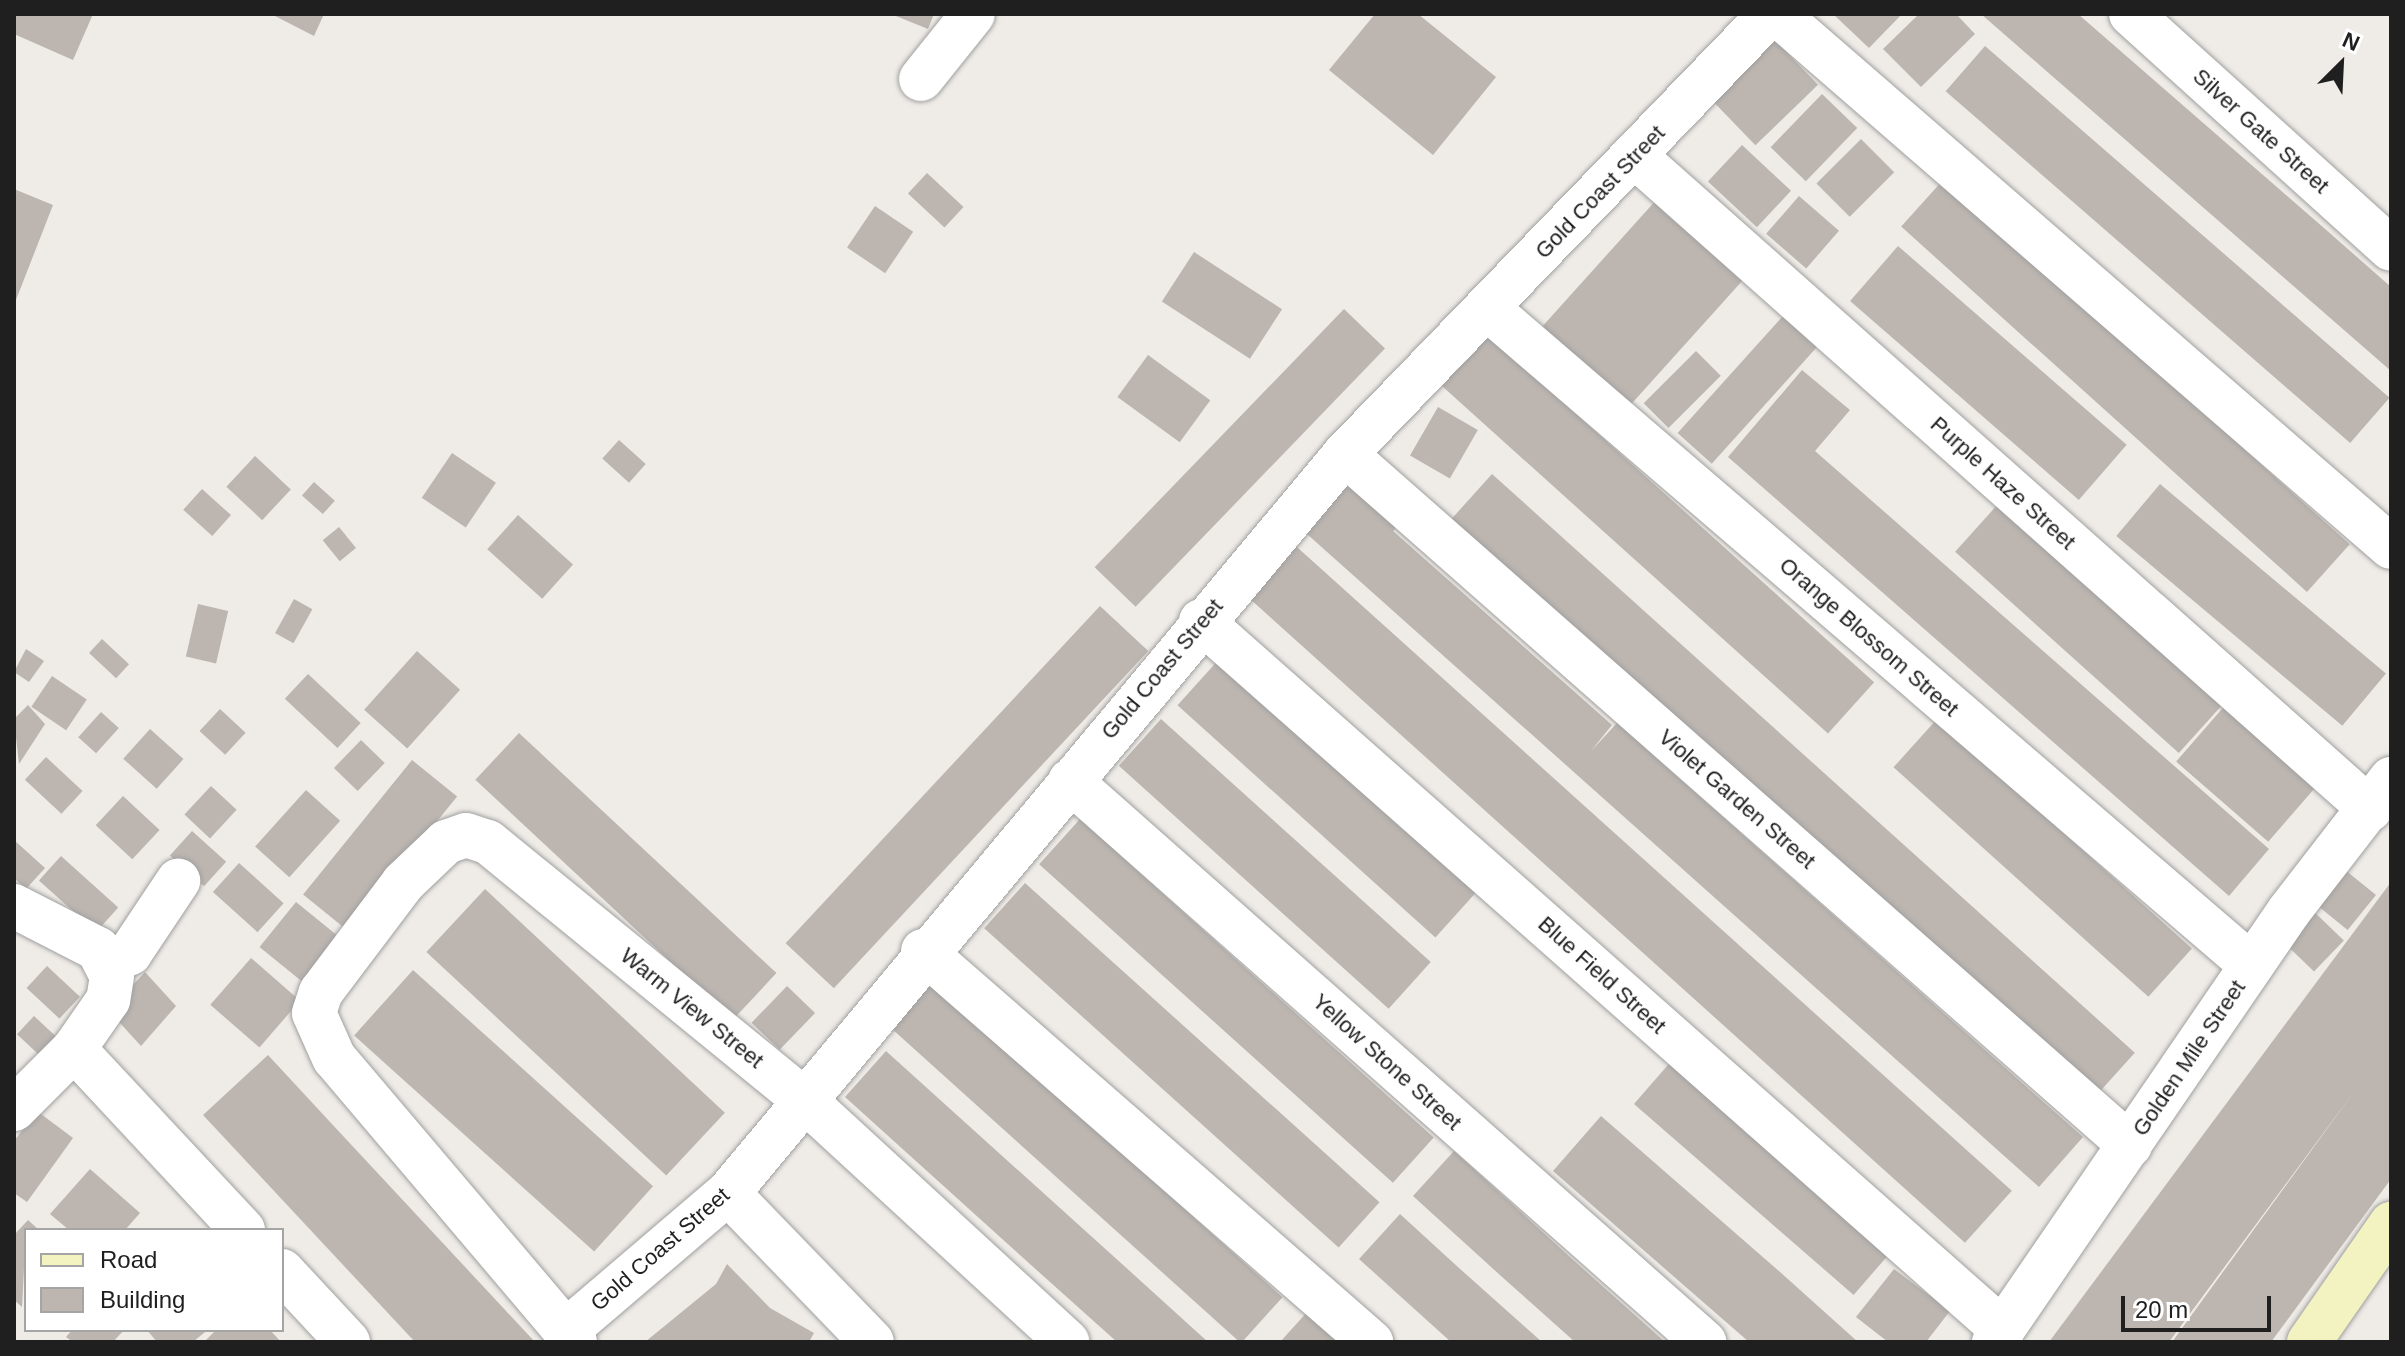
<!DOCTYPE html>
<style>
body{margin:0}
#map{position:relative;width:2405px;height:1356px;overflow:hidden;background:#efece7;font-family:Helvetica,sans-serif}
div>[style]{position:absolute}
.building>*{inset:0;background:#bcb5b0;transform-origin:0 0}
.roads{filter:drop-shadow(0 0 2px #a0a0a0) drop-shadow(0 0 2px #a0a0a0)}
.street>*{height:44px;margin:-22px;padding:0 22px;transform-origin:22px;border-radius:22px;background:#fff}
.secondary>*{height:44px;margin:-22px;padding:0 22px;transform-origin:22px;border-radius:22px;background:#f3f3c1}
span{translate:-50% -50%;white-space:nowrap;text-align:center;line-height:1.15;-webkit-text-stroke:8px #fff;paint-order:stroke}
.street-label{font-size:22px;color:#1f1f1f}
.frame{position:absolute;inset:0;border:16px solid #1f1f1f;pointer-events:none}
.legend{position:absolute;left:24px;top:1228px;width:260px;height:104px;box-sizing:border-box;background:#fff;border:2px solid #a5a5a5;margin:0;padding:10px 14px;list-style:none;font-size:24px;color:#1f1f1f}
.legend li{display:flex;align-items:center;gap:16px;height:40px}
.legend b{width:40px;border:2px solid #a5a5a5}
.north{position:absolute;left:2301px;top:24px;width:80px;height:80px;-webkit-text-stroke:6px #fff;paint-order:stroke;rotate:24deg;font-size:22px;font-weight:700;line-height:32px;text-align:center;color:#1f1f1f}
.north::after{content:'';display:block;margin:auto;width:28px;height:36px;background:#1f1f1f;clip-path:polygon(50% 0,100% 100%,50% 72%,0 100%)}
.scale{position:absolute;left:2121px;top:1296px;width:150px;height:36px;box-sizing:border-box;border:4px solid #1f1f1f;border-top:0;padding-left:10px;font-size:24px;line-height:28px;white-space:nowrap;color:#1f1f1f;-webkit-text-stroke:6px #fff;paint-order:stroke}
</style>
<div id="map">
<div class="building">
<div style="clip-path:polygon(16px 14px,93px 14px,73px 60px,14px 34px)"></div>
<div style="clip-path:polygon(271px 14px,324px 14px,314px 36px)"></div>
<div style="clip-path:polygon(891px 14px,934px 14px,928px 29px)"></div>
<div style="clip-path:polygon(1375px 14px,1418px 14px,1496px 77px,1433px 155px,1329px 70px)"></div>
<div style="clip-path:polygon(1833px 14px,1902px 14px,1869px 48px)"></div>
<div style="clip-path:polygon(1919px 14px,1956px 14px,1975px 34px,1921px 87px,1883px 49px)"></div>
<div style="clip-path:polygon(1981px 14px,2078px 14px,2324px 228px,2391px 287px,2391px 371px)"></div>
<div style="left:1768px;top:33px;width:72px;height:87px;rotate:46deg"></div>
<div style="left:1985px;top:46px;width:536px;height:60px;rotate:41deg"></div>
<div style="left:1822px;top:94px;width:49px;height:74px;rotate:44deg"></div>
<div style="left:1861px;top:139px;width:47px;height:63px;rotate:45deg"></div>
<div style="left:1742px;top:145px;width:67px;height:50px;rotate:43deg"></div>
<div style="left:927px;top:173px;width:50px;height:28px;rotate:43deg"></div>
<div style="left:1944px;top:179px;width:546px;height:64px;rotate:42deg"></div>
<div style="clip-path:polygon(14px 189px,53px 205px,14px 305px)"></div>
<div style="left:1799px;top:196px;width:53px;height:50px;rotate:41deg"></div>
<div style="left:1658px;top:198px;width:118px;height:181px;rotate:42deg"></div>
<div style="left:875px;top:206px;width:46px;height:50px;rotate:34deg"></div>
<div style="left:1898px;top:246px;width:303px;height:73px;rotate:41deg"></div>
<div style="left:1194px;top:252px;width:105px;height:59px;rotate:33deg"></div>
<div style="left:1792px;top:306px;width:46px;height:171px;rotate:42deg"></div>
<div style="left:1344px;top:309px;width:57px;height:359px;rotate:44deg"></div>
<div style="left:1484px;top:331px;width:525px;height:69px;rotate:42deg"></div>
<div style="left:1696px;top:351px;width:35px;height:74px;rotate:45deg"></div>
<div style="left:1148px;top:355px;width:77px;height:52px;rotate:36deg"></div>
<div style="clip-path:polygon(1802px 370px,1850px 410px,1815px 451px,2269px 849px,2229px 896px,1728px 457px)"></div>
<div style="left:1438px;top:407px;width:46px;height:56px;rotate:30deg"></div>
<div style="left:619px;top:440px;width:36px;height:25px;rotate:42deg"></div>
<div style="left:452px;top:453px;width:53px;height:54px;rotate:34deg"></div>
<div style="left:255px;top:456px;width:49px;height:42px;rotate:43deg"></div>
<div style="left:1492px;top:474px;width:865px;height:63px;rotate:42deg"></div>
<div style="clip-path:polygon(1342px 476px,1399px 525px,1393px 531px,1612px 725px,1591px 751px,1617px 723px,2083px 1137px,2039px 1187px,1298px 526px)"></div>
<div style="left:314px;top:482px;width:28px;height:18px;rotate:42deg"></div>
<div style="left:2160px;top:484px;width:295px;height:68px;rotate:40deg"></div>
<div style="left:202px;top:489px;width:39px;height:28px;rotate:42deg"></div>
<div style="left:2008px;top:493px;width:301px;height:79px;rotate:42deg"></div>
<div style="left:518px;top:515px;width:74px;height:46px;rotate:42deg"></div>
<div style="left:339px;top:527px;width:27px;height:21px;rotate:51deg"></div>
<div style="left:1288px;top:539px;width:974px;height:70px;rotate:42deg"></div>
<div style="left:294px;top:599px;width:21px;height:39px;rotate:29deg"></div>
<div style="left:198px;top:604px;width:31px;height:54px;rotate:13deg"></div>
<div style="left:1100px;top:606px;width:66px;height:461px;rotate:43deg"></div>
<div style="left:102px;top:639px;width:37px;height:19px;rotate:43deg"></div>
<div style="clip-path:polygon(26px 649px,44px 661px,29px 682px,14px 672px)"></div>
<div style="left:417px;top:651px;width:58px;height:79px;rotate:42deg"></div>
<div style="left:1221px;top:657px;width:347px;height:65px;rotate:42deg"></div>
<div style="left:308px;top:674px;width:72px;height:34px;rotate:43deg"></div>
<div style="left:52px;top:676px;width:42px;height:37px;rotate:34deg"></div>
<div style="left:2228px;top:702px;width:122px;height:79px;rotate:41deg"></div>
<div style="clip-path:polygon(28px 705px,45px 724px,19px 764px,14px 719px)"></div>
<div style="left:220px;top:709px;width:35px;height:30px;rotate:43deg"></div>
<div style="left:101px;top:712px;width:24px;height:34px;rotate:42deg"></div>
<div style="left:1161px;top:719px;width:363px;height:63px;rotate:42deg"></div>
<div style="left:1937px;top:719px;width:343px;height:65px;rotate:42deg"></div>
<div style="left:150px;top:729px;width:45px;height:40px;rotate:42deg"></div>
<div style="left:519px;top:733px;width:352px;height:64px;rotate:43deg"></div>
<div style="left:361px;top:740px;width:33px;height:39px;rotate:44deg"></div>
<div style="left:46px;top:757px;width:50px;height:31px;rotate:43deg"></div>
<div style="left:412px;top:760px;width:58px;height:173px;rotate:39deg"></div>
<div style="left:211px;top:786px;width:35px;height:39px;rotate:43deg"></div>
<div style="left:306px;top:790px;width:46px;height:76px;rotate:42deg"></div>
<div style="left:123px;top:796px;width:50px;height:40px;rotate:43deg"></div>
<div style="left:1080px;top:819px;width:476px;height:61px;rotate:42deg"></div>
<div style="left:192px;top:831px;width:46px;height:33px;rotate:42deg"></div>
<div style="clip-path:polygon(14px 840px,45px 868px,26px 889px,14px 878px)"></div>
<div style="left:61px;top:856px;width:77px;height:33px;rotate:42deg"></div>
<div style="left:2334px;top:861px;width:54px;height:45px;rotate:39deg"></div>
<div style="left:239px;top:863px;width:60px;height:39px;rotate:42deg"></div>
<div style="clip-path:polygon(2391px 882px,2391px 1179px,2271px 1342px,2172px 1342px,2356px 1089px,2169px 1342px,2049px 1342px)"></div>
<div style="left:1025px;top:883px;width:477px;height:61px;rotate:42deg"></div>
<div style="left:485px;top:889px;width:328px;height:86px;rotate:43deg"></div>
<div style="left:296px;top:902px;width:67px;height:58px;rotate:39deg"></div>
<div style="left:2305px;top:903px;width:54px;height:43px;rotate:44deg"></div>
<div style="left:251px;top:958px;width:65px;height:62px;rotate:41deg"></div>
<div style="left:47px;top:966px;width:45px;height:30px;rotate:43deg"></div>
<div style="left:413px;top:970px;width:323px;height:88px;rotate:42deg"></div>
<div style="clip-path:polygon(145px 972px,176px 1006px,141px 1046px,109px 1011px)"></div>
<div style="left:928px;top:978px;width:477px;height:62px;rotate:42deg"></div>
<div style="left:787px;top:986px;width:39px;height:51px;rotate:44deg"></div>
<div style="left:34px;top:1016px;width:40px;height:25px;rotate:43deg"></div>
<div style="clip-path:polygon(886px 1051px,1122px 1264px,1208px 1342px,1117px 1342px,1021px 1256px,845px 1097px)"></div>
<div style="clip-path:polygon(268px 1055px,331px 1123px,535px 1342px,415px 1342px,203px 1115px)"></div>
<div style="left:1674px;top:1058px;width:291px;height:61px;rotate:41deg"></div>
<div style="clip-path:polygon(37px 1111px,73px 1138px,27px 1202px,14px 1193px,14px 1141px)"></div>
<div style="clip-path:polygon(1601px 1116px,1780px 1272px,1858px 1342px,1749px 1342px,1672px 1275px,1553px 1171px)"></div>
<div style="clip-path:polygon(1454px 1151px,1571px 1258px,1665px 1342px,1575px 1342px,1501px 1276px,1413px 1196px)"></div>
<div style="clip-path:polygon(90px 1169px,140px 1213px,125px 1230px,69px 1230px,50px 1214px)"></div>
<div style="clip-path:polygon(1400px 1214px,1459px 1268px,1542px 1342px,1451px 1342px,1359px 1259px)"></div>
<div style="clip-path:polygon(28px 1220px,39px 1230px,26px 1230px,22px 1307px,14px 1300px,14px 1235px)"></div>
<div style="clip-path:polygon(727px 1264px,770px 1308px,814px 1333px,809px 1342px,645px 1342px,716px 1284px)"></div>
<div style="clip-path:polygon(1894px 1269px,1950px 1311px,1926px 1342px,1888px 1342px,1856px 1317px)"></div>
<div style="clip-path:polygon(1319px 1299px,1365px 1342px,1280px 1342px)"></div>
<div style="clip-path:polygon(72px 1330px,124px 1330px,113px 1342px,73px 1342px,66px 1337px)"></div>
<div style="clip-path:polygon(147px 1330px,203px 1330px,205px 1332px,193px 1342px,157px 1342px)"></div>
<div style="clip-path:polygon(216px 1330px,270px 1330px,281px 1342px,204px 1342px)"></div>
</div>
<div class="roads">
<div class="street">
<div style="left:1777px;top:14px;width:813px;rotate:40.96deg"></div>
<div style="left:2131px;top:14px;width:350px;rotate:42.1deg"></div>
<div style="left:921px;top:79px;width:83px;rotate:-51.3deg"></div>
<div style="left:1636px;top:157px;width:982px;rotate:41.61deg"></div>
<div style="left:1487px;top:308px;width:1008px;rotate:40.69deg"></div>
<div style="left:1345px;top:454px;width:1046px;rotate:41.36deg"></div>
<div style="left:1201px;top:621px;width:1070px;rotate:41.48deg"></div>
<div style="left:1070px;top:781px;width:847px;rotate:41.5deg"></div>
<div style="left:14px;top:906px;width:94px;rotate:27.1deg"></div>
<div style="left:98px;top:949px;width:30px;rotate:63deg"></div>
<div style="left:112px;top:976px;width:24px;rotate:99deg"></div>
<div style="left:108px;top:1000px;width:60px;rotate:124.8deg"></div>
<div style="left:74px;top:1049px;width:85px;rotate:135deg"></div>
<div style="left:923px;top:951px;width:595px;rotate:41.11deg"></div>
<div style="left:108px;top:962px;width:24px;rotate:-22deg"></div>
<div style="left:130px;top:953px;width:87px;rotate:-56.3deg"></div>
<div style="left:74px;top:1049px;width:248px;rotate:47deg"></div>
<div style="left:728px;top:1193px;width:207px;rotate:46deg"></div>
<div style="left:282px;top:1271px;width:97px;rotate:47.1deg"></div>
<div style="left:565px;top:1332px;width:214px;rotate:-40.5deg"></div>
<div style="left:728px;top:1193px;width:963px;rotate:-50.14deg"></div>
<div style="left:1345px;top:454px;width:612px;rotate:-45.99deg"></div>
<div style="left:575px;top:1342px;width:372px;rotate:-130.3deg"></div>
<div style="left:334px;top:1058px;width:49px;rotate:-114deg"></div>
<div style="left:314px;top:1013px;width:22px;rotate:-72deg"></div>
<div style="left:321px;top:992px;width:136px;rotate:-53deg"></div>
<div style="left:403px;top:883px;width:59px;rotate:-43.6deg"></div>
<div style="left:446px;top:842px;width:21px;rotate:-19deg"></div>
<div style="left:466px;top:835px;width:23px;rotate:18deg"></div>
<div style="left:488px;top:842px;width:404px;rotate:39.2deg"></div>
<div style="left:801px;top:1097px;width:362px;rotate:42.6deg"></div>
<div style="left:1994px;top:1342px;width:522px;rotate:-55.61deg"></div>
<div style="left:2289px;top:911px;width:167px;rotate:-52.3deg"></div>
</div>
<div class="secondary">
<div style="left:2309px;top:1342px;width:144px;rotate:-55.2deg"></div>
</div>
</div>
<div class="street-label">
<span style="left:2261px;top:131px;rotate:42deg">Silver Gate Street</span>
<span style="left:1600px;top:192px;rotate:-46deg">Gold Coast Street</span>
<span style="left:2003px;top:483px;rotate:42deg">Purple Haze Street</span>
<span style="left:1869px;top:637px;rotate:41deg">Orange Blossom Street</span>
<span style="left:1162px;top:669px;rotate:-50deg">Gold Coast Street</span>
<span style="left:1737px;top:799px;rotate:41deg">Violet Garden Street</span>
<span style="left:1602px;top:975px;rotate:42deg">Blue Field Street</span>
<span style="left:692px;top:1008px;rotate:39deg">Warm View Street</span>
<span style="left:2189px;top:1058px;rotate:-56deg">Golden Mile Street</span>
<span style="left:1387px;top:1062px;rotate:42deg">Yellow Stone Street</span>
<span style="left:660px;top:1249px;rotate:-41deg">Gold Coast Street</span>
</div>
<div class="frame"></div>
<ul class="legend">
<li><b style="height:10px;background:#f3f3c1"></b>Road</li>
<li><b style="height:22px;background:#bcb5b0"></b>Building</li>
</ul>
<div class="north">N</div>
<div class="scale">20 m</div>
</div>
